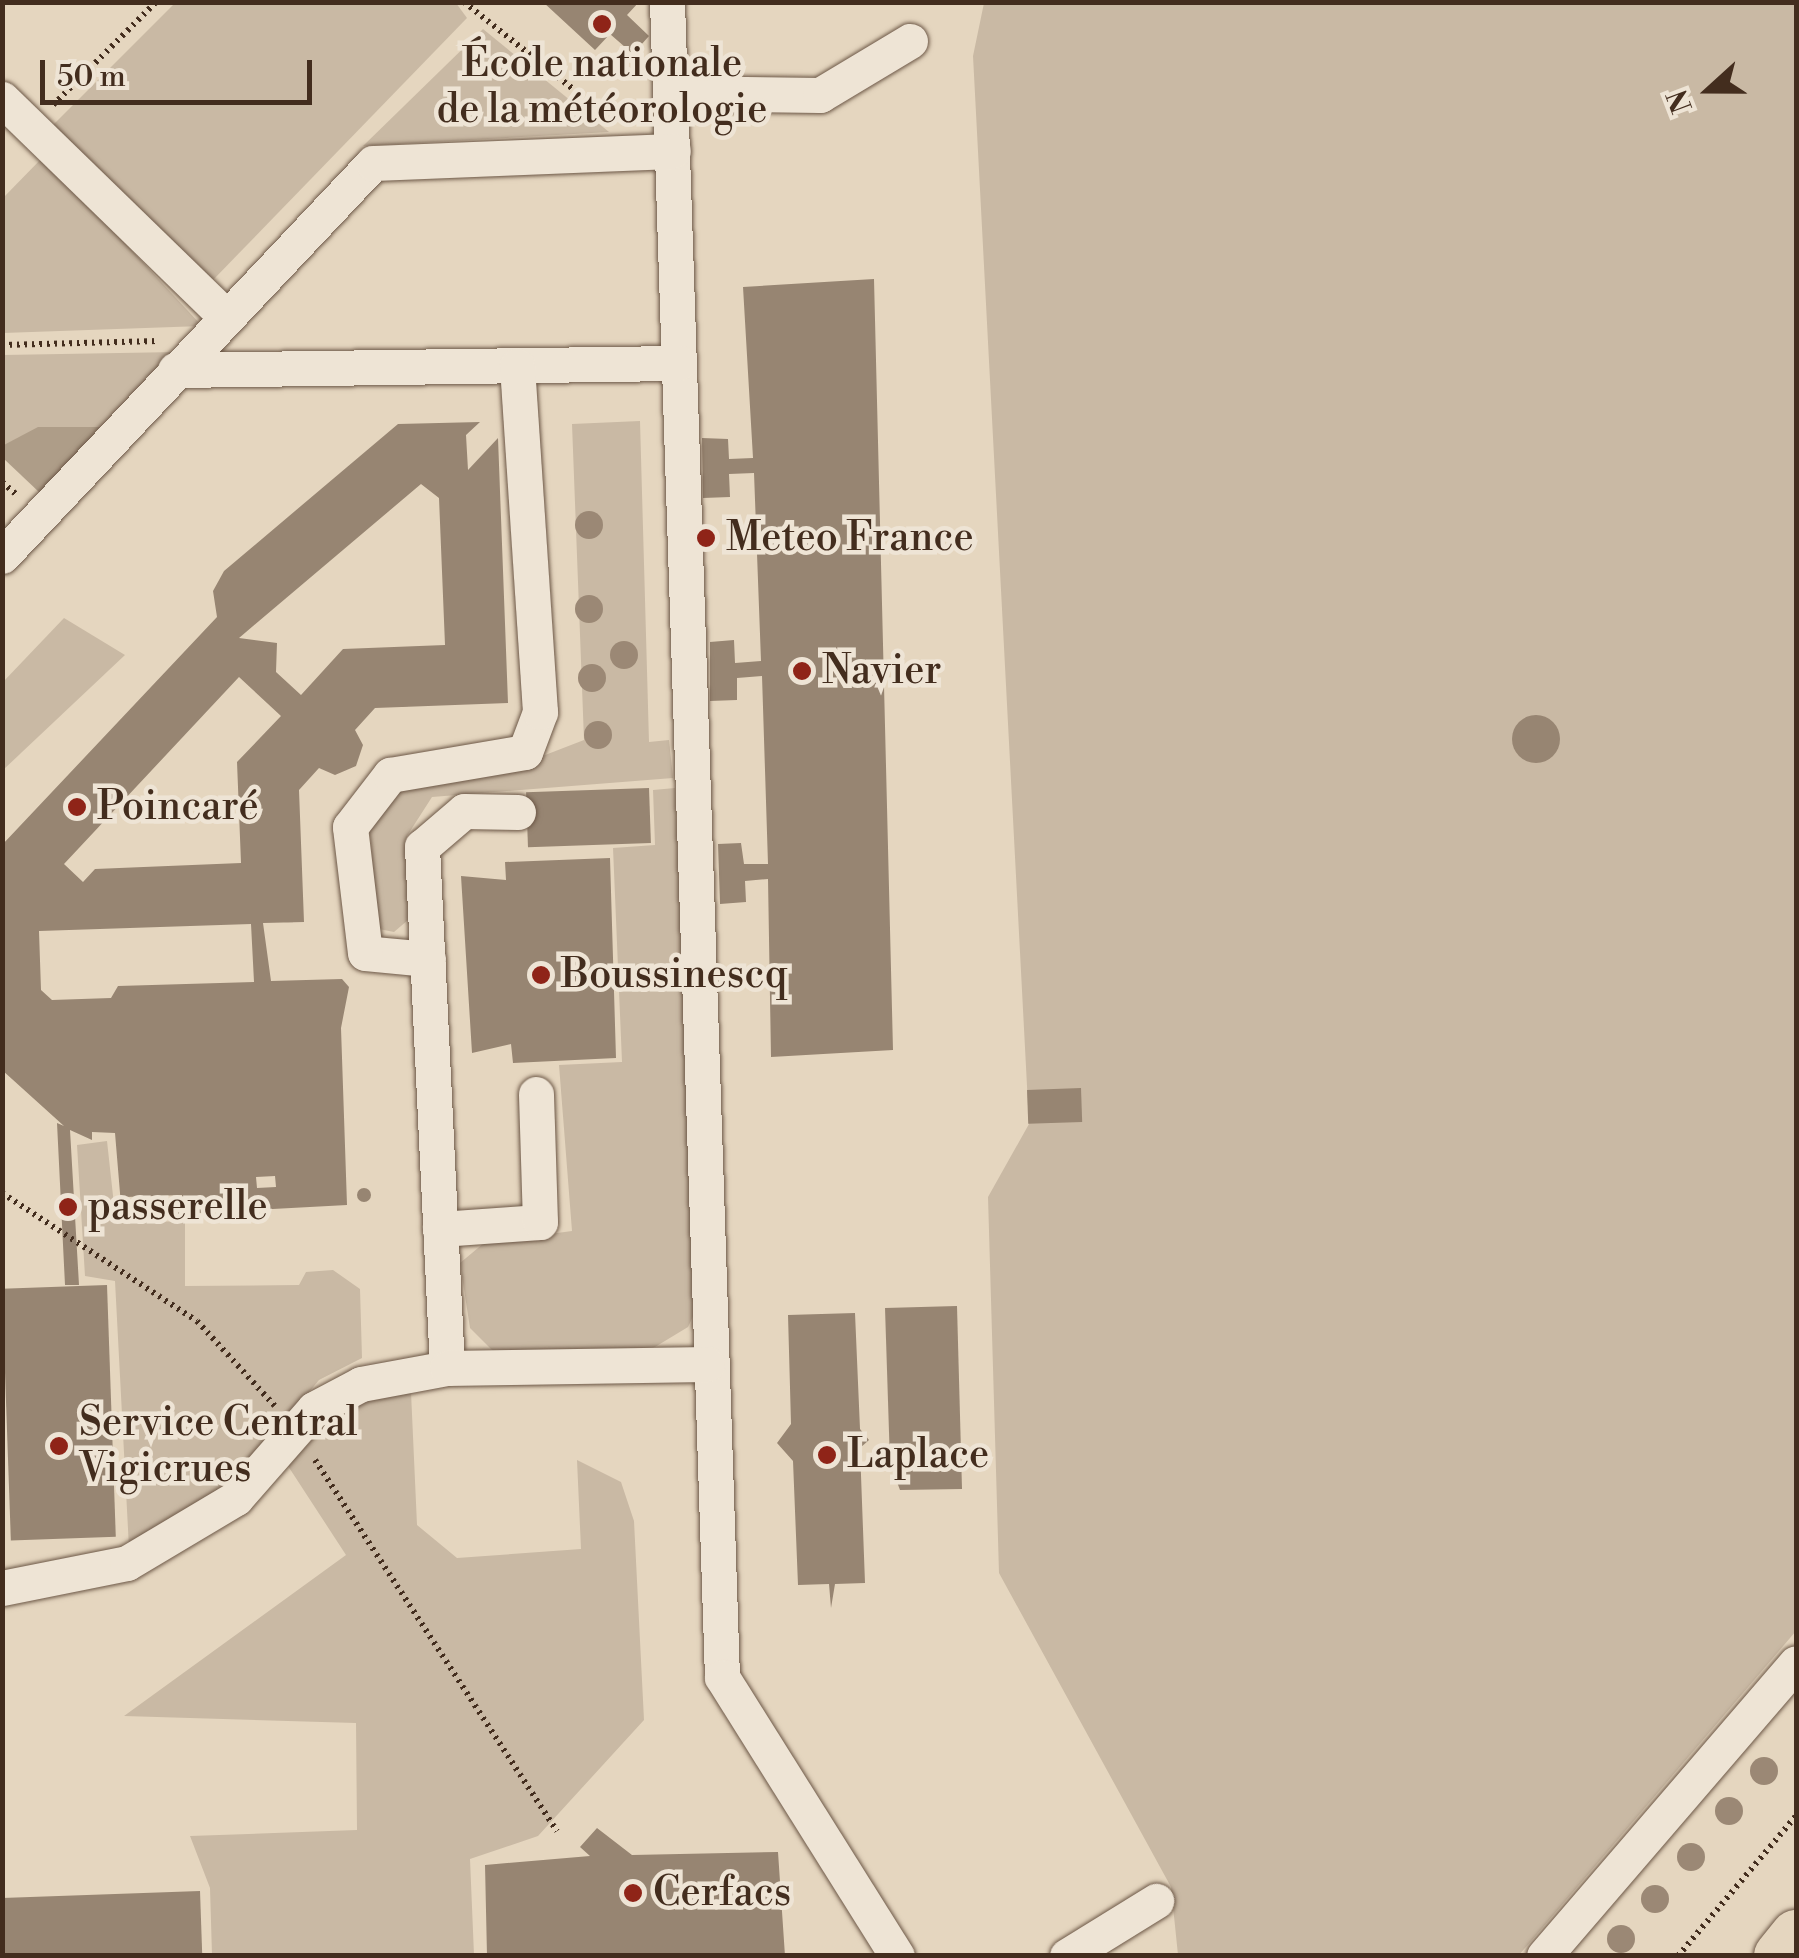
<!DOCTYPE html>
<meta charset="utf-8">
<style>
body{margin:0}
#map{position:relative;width:1799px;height:1958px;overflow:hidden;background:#e5d6bf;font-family:"Libre Bodoni",serif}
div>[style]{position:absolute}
.green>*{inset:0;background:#c9b9a4}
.water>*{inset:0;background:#ae9d88}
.building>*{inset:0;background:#978572;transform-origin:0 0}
.round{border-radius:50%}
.path>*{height:6px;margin-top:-3px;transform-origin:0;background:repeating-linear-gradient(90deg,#432d1e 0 2.5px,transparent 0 7.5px)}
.roads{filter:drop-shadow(0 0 2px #6c5746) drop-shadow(0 0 2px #6c5746)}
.minor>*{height:35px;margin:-17.5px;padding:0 17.5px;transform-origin:17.5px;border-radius:17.5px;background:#eee4d5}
.highway>*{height:52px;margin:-26px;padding:0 26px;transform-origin:26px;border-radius:26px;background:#e5d6bf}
.trees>*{width:28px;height:28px;margin:-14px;border-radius:50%;background:#9b8875}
.dots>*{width:28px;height:28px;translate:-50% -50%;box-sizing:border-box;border:5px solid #eee4d5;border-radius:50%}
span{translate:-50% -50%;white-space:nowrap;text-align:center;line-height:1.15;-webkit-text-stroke:9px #eee4d5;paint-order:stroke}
.poi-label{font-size:40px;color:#432d1e}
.left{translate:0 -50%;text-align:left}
.frame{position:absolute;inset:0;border:5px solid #432d1e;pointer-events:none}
.north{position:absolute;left:1659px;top:40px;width:100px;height:100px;-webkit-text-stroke:8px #eee4d5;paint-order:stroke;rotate:249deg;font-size:28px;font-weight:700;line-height:40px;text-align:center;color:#432d1e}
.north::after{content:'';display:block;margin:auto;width:35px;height:45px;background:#432d1e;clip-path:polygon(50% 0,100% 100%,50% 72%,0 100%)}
.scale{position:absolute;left:40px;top:60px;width:272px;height:45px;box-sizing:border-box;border:5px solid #432d1e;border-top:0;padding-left:12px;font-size:30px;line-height:35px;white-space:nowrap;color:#432d1e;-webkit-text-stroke:8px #eee4d5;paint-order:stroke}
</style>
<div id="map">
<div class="green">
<div style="clip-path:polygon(175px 3px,456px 3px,467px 18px,213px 280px,53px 125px)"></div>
<div style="clip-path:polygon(984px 3px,1796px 3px,1796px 1631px,1519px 1955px,1178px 1955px,1171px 1887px,999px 1573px,988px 1197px,1029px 1124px,973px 56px)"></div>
<div style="clip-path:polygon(483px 29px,609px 132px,363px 146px)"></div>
<div style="clip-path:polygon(44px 156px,202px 326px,3px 333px,2px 199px)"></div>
<div style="clip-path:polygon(178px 352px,101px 427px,38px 428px,3px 446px,3px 355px)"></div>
<div style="clip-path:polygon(640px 421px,649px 742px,669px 740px,673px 778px,432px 797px,407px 836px,408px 920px,394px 932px,379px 929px,369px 824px,387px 790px,509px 769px,584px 740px,572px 424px)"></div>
<div style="clip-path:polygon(64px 618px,125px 655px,3px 770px,3px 682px)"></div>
<div style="clip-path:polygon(675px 788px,697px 1308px,688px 1327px,650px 1350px,493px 1351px,470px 1328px,460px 1263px,484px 1243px,572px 1231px,559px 1065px,622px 1062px,613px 848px,655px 845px,653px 790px)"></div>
<div style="clip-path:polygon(107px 1141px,116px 1223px,185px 1221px,185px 1286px,299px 1285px,306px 1272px,333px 1270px,360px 1289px,362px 1358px,319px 1380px,241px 1474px,129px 1548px,115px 1281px,85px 1276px,77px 1145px)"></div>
<div style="clip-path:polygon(411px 1392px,417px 1525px,457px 1558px,581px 1549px,577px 1460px,621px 1482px,634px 1521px,644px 1720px,538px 1836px,470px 1859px,474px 1955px,212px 1955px,210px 1888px,190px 1836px,357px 1830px,356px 1723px,124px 1716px,346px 1555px,288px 1466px,347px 1402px)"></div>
</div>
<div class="water">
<div style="clip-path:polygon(38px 427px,101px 427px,40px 493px,3px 458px,2px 446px)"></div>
</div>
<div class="building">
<div style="clip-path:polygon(543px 2px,639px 2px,627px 15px,649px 36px,633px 54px,610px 34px,595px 50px)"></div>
<div style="clip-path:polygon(874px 279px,893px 1050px,771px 1057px,768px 879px,745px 881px,746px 902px,720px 904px,718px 844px,741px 843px,744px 864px,768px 864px,762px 676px,737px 678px,737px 700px,710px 701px,710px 642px,734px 640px,735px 663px,761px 661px,754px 473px,729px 474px,730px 497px,703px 498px,702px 438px,728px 439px,729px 459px,753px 458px,743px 287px)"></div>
<div style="clip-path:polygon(evenodd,480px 422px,466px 435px,468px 470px,498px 438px,508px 703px,375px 708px,355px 730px,363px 745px,356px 766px,335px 775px,319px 768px,299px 790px,304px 922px,263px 923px,271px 981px,342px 979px,349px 987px,341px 1028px,347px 1205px,122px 1217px,115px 1133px,92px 1132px,92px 1140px,70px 1130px,79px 1285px,65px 1285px,57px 1123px,64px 1126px,2px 1070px,2px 845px,217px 617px,213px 591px,224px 571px,398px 424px,480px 422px,421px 484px,439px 498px,445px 645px,343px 649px,301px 695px,276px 672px,277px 643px,239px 638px,421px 484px,480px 422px,239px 677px,281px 716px,237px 762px,241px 863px,95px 869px,83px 882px,64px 864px,239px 677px,480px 422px,251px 924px,254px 982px,118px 986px,111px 998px,52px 1000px,41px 990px,39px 931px,251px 924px,480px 422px,275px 1176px,276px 1187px,257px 1188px,256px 1177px,275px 1176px,480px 422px,182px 1195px,182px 1205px,126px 1207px,126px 1197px,182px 1195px)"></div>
<div class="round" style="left:1512px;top:715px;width:48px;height:48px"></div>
<div style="left:649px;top:788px;width:55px;height:123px;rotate:88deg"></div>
<div style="clip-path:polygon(610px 858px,616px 1058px,513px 1063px,511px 1044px,472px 1053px,461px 876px,506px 880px,505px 862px)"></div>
<div style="left:1081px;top:1088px;width:34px;height:54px;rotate:88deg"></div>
<div class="round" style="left:357px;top:1188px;width:14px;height:14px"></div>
<div style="left:107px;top:1285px;width:252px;height:105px;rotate:88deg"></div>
<div style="clip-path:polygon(957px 1306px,962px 1489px,900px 1490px,890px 1463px,885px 1308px)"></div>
<div style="clip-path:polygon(855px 1313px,860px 1429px,869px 1440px,860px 1448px,865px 1583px,835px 1584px,831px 1608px,829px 1584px,798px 1585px,793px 1461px,777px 1443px,791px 1424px,788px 1315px)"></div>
<div style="clip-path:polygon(597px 1828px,632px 1855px,778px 1852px,785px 1956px,487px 1956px,485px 1865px,590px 1856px,580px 1847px)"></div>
<div style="left:200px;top:1891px;width:65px;height:198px;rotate:88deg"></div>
</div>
<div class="path">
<div style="left:464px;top:2px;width:189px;rotate:38.6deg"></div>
<div style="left:53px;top:105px;width:146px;rotate:-45deg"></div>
<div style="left:2px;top:345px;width:156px;rotate:-1.5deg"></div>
<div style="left:2px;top:482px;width:20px;rotate:41deg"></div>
<div style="left:2px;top:1193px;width:233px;rotate:33.3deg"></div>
<div style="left:197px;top:1321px;width:115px;rotate:47.5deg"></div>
<div style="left:315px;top:1460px;width:443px;rotate:56.9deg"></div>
<div style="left:1678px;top:1956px;width:183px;rotate:-49.9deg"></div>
</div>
<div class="roads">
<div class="minor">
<div style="left:667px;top:2px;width:1676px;rotate:88.12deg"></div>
<div style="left:722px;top:1677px;width:329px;rotate:57.9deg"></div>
<div style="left:671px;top:93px;width:149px;rotate:0.8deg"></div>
<div style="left:820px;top:95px;width:105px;rotate:-31deg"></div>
<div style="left:2px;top:99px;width:313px;rotate:44.2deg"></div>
<div style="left:175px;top:370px;width:504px;rotate:-0.8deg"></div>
<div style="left:2px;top:556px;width:540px;rotate:-46.65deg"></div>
<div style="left:373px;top:163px;width:300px;rotate:-2.3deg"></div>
<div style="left:428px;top:959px;width:63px;rotate:-174.6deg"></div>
<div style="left:365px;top:953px;width:127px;rotate:-96.8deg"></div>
<div style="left:350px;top:827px;width:66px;rotate:-52.4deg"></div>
<div style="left:390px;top:775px;width:137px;rotate:-9.7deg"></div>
<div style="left:525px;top:752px;width:43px;rotate:-69.4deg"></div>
<div style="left:540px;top:712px;width:347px;rotate:-93.8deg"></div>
<div style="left:440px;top:1229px;width:100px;rotate:-4deg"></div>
<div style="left:540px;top:1222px;width:128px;rotate:-91.8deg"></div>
<div style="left:447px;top:1368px;width:522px;rotate:-92.75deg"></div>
<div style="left:422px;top:847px;width:55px;rotate:-40.6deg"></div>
<div style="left:464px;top:811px;width:54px;rotate:1.1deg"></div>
<div style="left:2px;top:1588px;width:127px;rotate:-11.3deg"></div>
<div style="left:127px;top:1563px;width:127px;rotate:-30.8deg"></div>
<div style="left:236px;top:1498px;width:118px;rotate:-48.8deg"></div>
<div style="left:314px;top:1409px;width:53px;rotate:-28deg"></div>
<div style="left:361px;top:1384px;width:87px;rotate:-10.5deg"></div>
<div style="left:447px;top:1368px;width:260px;rotate:-0.9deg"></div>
<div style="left:1067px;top:1956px;width:105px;rotate:-31.7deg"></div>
<div style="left:1544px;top:1956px;width:386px;rotate:-49.3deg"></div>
</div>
<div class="highway">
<div style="left:1780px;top:1956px;width:26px;rotate:-51deg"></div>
</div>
</div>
<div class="trees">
<div style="left:589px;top:525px"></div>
<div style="left:589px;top:609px"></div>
<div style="left:624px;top:655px"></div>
<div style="left:592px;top:678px"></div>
<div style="left:598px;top:735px"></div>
<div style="left:1764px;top:1771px"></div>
<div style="left:1729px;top:1811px"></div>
<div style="left:1691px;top:1857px"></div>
<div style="left:1655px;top:1899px"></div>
<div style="left:1621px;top:1939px"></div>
</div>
<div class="dots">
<div style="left:602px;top:24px;background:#8f2418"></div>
<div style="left:706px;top:538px;background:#8f2418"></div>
<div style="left:802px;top:671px;background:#8f2418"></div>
<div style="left:77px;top:807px;background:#8f2418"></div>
<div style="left:541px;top:975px;background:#8f2418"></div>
<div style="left:68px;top:1207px;background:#8f2418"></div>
<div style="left:59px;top:1446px;background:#8f2418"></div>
<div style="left:827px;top:1455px;background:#8f2418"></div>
<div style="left:633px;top:1893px;background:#8f2418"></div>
</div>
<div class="poi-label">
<span style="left:602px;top:87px">École nationale<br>de la météorologie</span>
<span class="left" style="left:726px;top:538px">Meteo France</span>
<span class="left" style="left:822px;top:671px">Navier</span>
<span class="left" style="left:97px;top:807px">Poincaré</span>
<span class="left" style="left:561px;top:975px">Boussinescq</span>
<span class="left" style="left:88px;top:1207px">passerelle</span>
<span class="left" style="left:79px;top:1446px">Service Central<br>Vigicrues</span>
<span class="left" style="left:847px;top:1455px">Laplace</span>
<span class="left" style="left:653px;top:1893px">Cerfacs</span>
</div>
<div class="frame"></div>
<div class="north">N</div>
<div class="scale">50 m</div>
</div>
